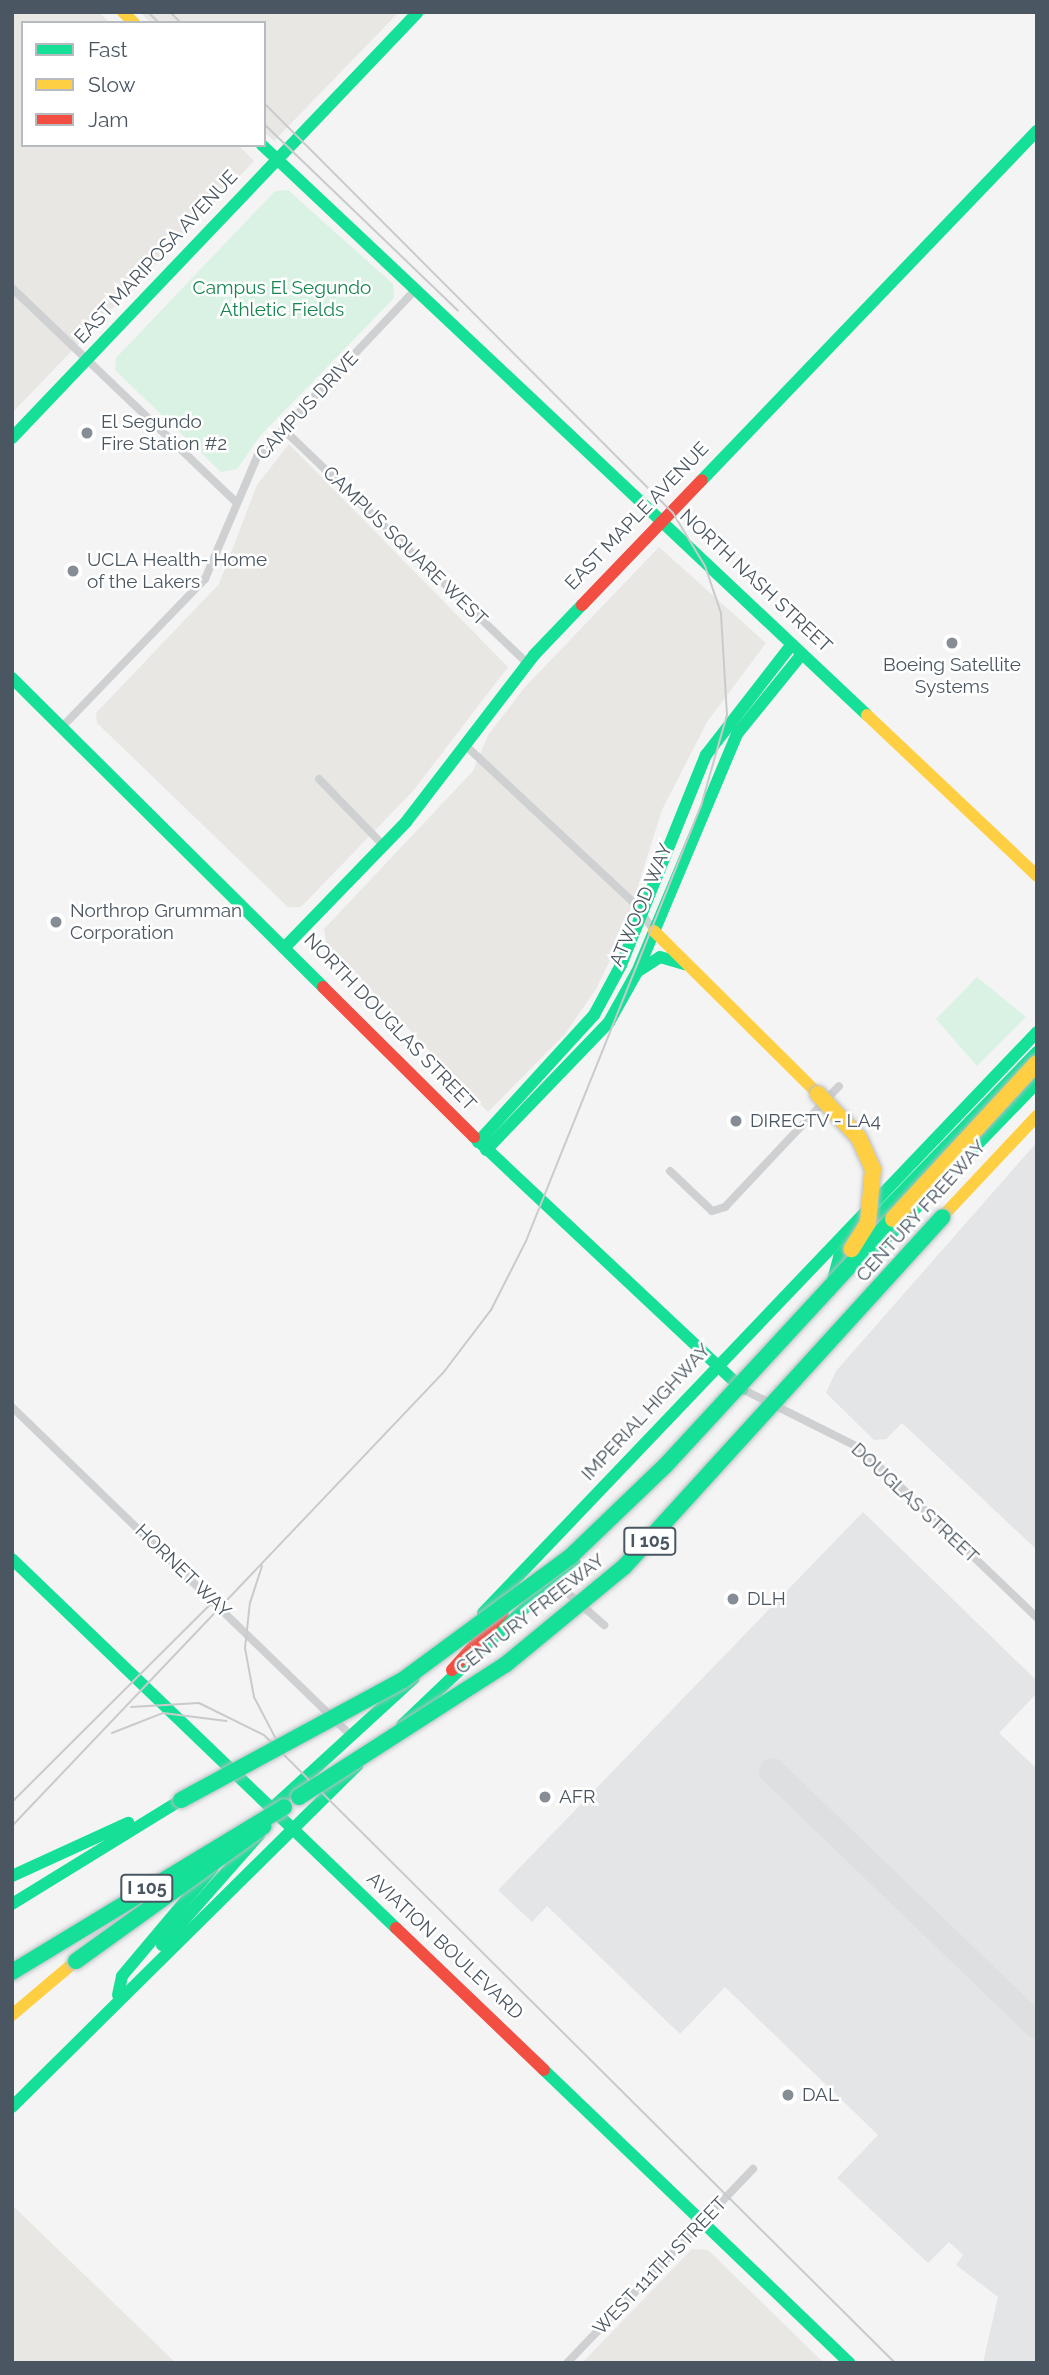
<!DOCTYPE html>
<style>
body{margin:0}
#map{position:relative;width:1049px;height:2375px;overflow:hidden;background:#f4f4f4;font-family:Raleway,sans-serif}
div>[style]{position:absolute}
.commercial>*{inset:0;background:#e8e7e3}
.airport>*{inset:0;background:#e4e5e7}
.green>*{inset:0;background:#d9f2e3}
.taxiway>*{height:26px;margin:-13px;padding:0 13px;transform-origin:13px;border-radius:13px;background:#dedfe0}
.street>*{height:8px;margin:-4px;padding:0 4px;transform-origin:4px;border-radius:4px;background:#ced0d2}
.fast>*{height:12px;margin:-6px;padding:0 6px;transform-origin:6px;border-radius:6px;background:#16e098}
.slow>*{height:12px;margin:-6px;padding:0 6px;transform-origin:6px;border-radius:6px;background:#ffcf43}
.jam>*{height:12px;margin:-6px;padding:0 6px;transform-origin:6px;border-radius:6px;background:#f24e42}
.tram>*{height:2px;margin:-1px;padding:0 1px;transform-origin:1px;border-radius:1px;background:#c9cacc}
.bridges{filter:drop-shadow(0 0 2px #b9bec3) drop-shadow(0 0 2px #b9bec3)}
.fast-bridge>*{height:16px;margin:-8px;padding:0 8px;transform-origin:8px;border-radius:8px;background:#16e098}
.slow-bridge>*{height:16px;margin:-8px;padding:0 8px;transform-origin:8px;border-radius:8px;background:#ffcf43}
.dots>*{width:19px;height:19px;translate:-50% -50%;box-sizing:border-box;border:4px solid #fff;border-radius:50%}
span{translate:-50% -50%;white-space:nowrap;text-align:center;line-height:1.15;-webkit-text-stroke:5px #fff;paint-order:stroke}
.shield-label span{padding:2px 5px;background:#fff;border:2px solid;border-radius:5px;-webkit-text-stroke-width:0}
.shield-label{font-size:18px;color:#4a5661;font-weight:700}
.street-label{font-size:19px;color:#4a5661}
.park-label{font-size:19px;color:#17864f}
.poi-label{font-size:19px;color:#4a5661}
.left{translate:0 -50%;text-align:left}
.frame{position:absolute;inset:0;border:14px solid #4a5661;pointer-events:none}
.legend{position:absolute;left:21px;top:21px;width:245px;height:126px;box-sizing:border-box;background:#fff;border:2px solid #b7bbc0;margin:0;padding:9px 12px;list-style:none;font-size:21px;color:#4a5661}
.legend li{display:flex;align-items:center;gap:14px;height:35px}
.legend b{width:35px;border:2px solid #b7bbc0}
</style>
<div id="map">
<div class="commercial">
<div style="clip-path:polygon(12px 12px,99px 12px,110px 23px,23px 23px,23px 145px,238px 145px,254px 161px,12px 413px)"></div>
<div style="clip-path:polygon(140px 12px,399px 12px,274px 141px,264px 132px,264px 23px,151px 23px)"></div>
<div style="clip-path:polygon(289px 444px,508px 667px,413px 791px,301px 907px,288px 907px,97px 723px,96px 713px,219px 584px,257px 485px)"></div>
<div style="clip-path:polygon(659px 547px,766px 643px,707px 722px,662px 810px,623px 934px,596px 989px,565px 1034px,488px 1112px,326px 942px,324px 929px,473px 771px,488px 735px,525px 687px)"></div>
<div style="clip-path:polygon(12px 2205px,176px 2363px,12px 2363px)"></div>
<div style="clip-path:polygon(692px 2249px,708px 2250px,824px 2363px,582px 2363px)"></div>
</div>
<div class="airport">
<div style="clip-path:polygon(1037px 1142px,1037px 1550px,902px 1423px,886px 1439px,874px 1440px,826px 1393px,836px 1371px)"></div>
<div style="clip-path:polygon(863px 1512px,1037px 1681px,1037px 1693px,999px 1733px,1037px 1769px,1037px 2363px,983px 2363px,998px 2297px,956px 2265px,963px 2255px,949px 2242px,928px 2263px,837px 2178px,878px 2135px,725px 1987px,680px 2034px,547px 1906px,532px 1922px,498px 1890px)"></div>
</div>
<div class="green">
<div style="clip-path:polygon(288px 190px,393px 284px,394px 298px,260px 436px,237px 469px,221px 472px,115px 370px,116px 358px,275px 191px)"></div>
<div style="clip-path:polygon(977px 977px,1026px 1017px,977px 1066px,936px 1019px)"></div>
</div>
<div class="taxiway">
<div style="left:772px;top:1771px;width:368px;rotate:43.9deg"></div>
</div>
<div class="street">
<div style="left:12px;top:288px;width:307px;rotate:43.7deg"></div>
<div style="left:283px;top:429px;width:338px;rotate:43.8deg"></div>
<div style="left:62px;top:727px;width:206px;rotate:-46deg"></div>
<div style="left:205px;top:579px;width:133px;rotate:-66.9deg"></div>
<div style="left:257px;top:457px;width:230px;rotate:-46.6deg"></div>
<div style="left:464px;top:744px;width:233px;rotate:43.1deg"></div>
<div style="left:634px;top:903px;width:34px;rotate:54deg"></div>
<div style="left:319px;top:779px;width:93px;rotate:45.9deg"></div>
<div style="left:670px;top:1171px;width:58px;rotate:43.6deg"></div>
<div style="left:712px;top:1211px;width:14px;rotate:-17deg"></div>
<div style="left:725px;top:1207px;width:166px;rotate:-46.7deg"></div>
<div style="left:742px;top:1389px;width:132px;rotate:26.6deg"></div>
<div style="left:860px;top:1448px;width:245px;rotate:43.8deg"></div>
<div style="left:12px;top:1407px;width:473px;rotate:44.1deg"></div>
<div style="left:554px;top:1581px;width:67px;rotate:41.3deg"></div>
<div style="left:567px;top:2363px;width:269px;rotate:-46.2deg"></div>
</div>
<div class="fast">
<div style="left:262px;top:145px;width:831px;rotate:43.29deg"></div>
<div style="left:12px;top:438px;width:588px;rotate:-46.38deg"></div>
<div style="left:702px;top:480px;width:484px;rotate:-46.2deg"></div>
<div style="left:12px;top:678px;width:438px;rotate:44.8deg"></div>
<div style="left:286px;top:946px;width:173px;rotate:-45.9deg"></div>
<div style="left:406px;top:822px;width:210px;rotate:-52.5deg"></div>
<div style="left:534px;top:655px;width:69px;rotate:-46.2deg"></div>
<div style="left:637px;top:972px;width:27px;rotate:-33deg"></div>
<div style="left:660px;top:957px;width:26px;rotate:16deg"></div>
<div style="left:474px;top:1137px;width:368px;rotate:43.2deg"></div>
<div style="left:478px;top:1142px;width:172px;rotate:-47.6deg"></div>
<div style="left:594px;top:1015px;width:57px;rotate:-61.6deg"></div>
<div style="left:621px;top:965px;width:227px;rotate:-68deg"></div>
<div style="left:706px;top:755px;width:140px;rotate:-52.2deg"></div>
<div style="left:486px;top:1150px;width:178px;rotate:-46.1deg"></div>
<div style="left:609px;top:1022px;width:57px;rotate:-60.8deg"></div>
<div style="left:637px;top:972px;width:258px;rotate:-67.2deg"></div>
<div style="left:737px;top:734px;width:103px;rotate:-50.9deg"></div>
<div style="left:862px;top:1264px;width:252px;rotate:-46deg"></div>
<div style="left:830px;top:1291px;width:35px;rotate:-75deg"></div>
<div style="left:839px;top:1257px;width:285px;rotate:-46deg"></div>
<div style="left:12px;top:1559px;width:533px;rotate:43.86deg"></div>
<div style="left:483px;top:1613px;width:803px;rotate:-46.36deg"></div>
<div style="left:402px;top:1725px;width:238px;rotate:-43.6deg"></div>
<div style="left:270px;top:1810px;width:195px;rotate:-42.5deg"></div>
<div style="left:12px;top:1876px;width:128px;rotate:-24.6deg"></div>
<div style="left:12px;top:1904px;width:198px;rotate:-31.6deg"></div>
<div style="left:162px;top:1945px;width:147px;rotate:-48.6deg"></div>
<div style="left:118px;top:1995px;width:19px;rotate:-78deg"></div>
<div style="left:122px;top:1976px;width:141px;rotate:-49.9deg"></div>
<div style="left:544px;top:2070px;width:424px;rotate:43.8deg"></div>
<div style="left:12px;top:2107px;width:486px;rotate:-44.7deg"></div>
</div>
<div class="slow">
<div style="left:123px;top:12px;width:16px;rotate:45deg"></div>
<div style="left:867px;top:715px;width:234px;rotate:43.4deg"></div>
<div style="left:654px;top:931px;width:231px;rotate:44.8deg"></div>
<div style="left:942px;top:1217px;width:139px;rotate:-46.8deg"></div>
<div style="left:12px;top:2015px;width:84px;rotate:-40.2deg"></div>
</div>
<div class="jam">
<div style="left:582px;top:605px;width:173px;rotate:-46.2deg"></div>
<div style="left:323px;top:987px;width:213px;rotate:44.8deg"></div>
<div style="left:452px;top:1670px;width:76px;rotate:-48.2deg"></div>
<div style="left:396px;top:1928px;width:205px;rotate:43.8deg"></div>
</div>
<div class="tram">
<div style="left:148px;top:12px;width:16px;rotate:45deg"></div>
<div style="left:170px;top:12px;width:16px;rotate:45deg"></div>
<div style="left:264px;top:124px;width:269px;rotate:43.9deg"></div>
<div style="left:262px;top:1566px;width:38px;rotate:108deg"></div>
<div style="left:250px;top:1602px;width:46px;rotate:96.2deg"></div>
<div style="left:245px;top:1648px;width:50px;rotate:79.6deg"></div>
<div style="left:254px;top:1697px;width:47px;rotate:62.4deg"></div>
<div style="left:131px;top:1707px;width:68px;rotate:-3.4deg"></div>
<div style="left:199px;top:1703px;width:72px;rotate:26.2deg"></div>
<div style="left:264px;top:1735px;width:890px;rotate:44.86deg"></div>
<div style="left:112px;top:1733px;width:55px;rotate:-21.4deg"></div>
<div style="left:163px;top:1713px;width:64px;rotate:7.2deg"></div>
<div style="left:12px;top:1802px;width:284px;rotate:-44.9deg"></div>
<div style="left:12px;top:1826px;width:625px;rotate:-46.43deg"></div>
<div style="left:443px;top:1373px;width:79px;rotate:-52.7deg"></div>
<div style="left:491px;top:1310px;width:77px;rotate:-63.1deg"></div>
<div style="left:526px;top:1241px;width:469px;rotate:-68.1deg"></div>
<div style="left:701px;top:806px;width:95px;rotate:-74.1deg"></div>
<div style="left:727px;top:715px;width:102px;rotate:-93.4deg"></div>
<div style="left:721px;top:613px;width:50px;rotate:-108.8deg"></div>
<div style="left:705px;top:566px;width:62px;rotate:-121.1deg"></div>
<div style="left:673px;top:513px;width:579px;rotate:-134.93deg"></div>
</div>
<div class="bridges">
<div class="fast-bridge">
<div style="left:299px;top:1797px;width:245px;rotate:-32.7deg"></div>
<div style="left:505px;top:1665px;width:154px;rotate:-39.5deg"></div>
<div style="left:624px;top:1567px;width:473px;rotate:-47.7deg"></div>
<div style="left:181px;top:1800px;width:252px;rotate:-28.4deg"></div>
<div style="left:403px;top:1680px;width:207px;rotate:-36.4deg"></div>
<div style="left:570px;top:1557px;width:132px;rotate:-43.8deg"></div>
<div style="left:665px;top:1466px;width:336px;rotate:-47.3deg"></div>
<div style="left:76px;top:1961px;width:231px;rotate:-35.7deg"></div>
<div style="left:12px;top:1972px;width:318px;rotate:-31.2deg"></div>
</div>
<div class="slow-bridge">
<div style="left:818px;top:1094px;width:60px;rotate:47deg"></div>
<div style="left:859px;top:1138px;width:34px;rotate:66deg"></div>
<div style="left:873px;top:1169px;width:54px;rotate:95.3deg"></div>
<div style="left:868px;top:1223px;width:31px;rotate:122deg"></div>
<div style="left:893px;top:1219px;width:212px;rotate:-47.3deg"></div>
</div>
</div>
<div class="dots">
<div style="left:87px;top:433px;background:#868d94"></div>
<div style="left:73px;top:571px;background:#868d94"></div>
<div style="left:952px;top:643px;background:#868d94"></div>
<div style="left:56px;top:922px;background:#868d94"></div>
<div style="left:736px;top:1121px;background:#868d94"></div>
<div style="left:733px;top:1599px;background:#868d94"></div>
<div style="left:545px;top:1797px;background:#868d94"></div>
<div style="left:788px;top:2095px;background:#868d94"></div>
</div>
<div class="shield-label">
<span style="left:650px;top:1541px">I 105</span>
<span style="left:147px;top:1888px">I 105</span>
</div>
<div class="street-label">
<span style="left:156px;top:257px;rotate:-47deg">EAST MARIPOSA AVENUE</span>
<span style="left:307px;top:406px;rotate:-47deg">CAMPUS DRIVE</span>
<span style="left:637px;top:516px;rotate:-46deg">EAST MAPLE AVENUE</span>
<span style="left:405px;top:546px;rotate:44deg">CAMPUS SQUARE WEST</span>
<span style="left:756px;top:581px;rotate:43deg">NORTH NASH STREET</span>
<span style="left:641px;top:905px;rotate:-67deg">ATWOOD WAY</span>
<span style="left:390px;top:1022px;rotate:46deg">NORTH DOUGLAS STREET</span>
<span style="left:921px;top:1211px;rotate:-48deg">CENTURY FREEWAY</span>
<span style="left:646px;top:1412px;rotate:-47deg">IMPERIAL HIGHWAY</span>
<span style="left:915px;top:1503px;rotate:43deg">DOUGLAS STREET</span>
<span style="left:183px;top:1571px;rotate:44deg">HORNET WAY</span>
<span style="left:530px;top:1614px;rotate:-38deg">CENTURY FREEWAY</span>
<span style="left:445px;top:1946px;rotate:43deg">AVIATION BOULEVARD</span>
<span style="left:660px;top:2266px;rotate:-46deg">WEST 111TH STREET</span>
</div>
<div class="park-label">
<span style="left:282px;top:299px">Campus El Segundo<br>Athletic Fields</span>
</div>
<div class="poi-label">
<span class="left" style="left:101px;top:433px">El Segundo<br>Fire Station #2</span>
<span class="left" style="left:87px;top:571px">UCLA Health- Home<br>of the Lakers</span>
<span style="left:952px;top:676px">Boeing Satellite<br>Systems</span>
<span class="left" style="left:70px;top:922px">Northrop Grumman<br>Corporation</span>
<span class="left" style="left:750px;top:1121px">DIRECTV - LA4</span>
<span class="left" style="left:747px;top:1599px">DLH</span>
<span class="left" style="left:559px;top:1797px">AFR</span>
<span class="left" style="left:802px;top:2095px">DAL</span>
</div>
<div class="frame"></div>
<ul class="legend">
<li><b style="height:9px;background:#16e098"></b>Fast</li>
<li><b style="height:9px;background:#ffcf43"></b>Slow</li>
<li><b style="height:9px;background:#f24e42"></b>Jam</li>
</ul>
</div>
